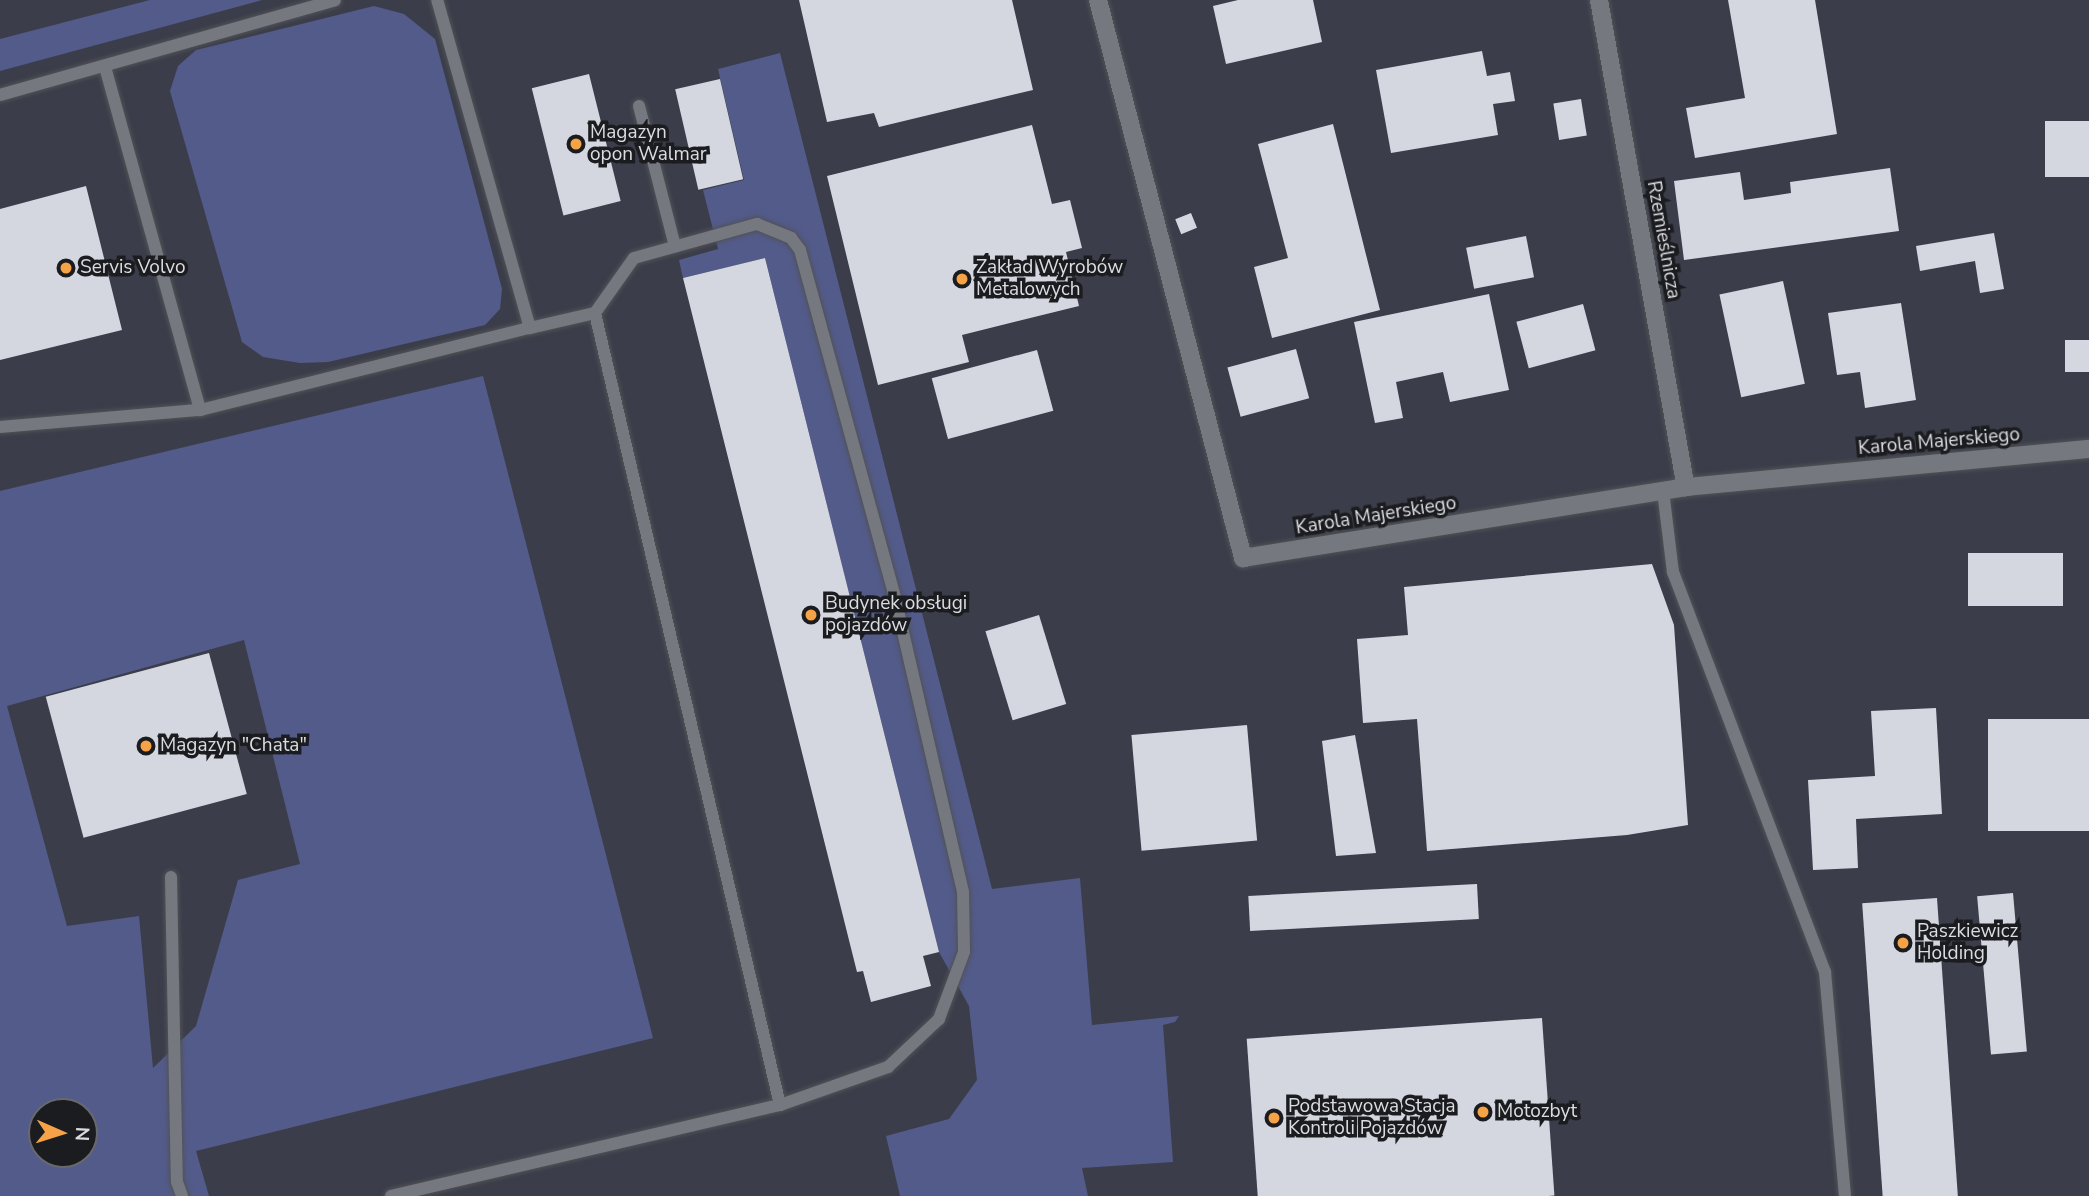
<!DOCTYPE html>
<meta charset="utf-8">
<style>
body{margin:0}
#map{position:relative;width:2089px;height:1196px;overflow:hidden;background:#33343b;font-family:"Nunito Sans",sans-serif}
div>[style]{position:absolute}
.built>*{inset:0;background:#3b3e4a}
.green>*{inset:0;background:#535b8a}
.building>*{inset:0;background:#d5d7e0;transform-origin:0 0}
.roads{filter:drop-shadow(0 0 2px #515257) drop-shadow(0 0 2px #515257)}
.lane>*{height:12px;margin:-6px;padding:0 6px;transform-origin:6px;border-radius:6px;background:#767880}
.street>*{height:18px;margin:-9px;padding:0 9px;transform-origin:9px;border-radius:9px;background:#767880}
.dots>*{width:19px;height:19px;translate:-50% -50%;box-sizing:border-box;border:4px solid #1b1c1f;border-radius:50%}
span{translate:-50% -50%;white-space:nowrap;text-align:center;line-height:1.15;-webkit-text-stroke:7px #1b1c1f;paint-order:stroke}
.poi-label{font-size:19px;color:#dbdce0}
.left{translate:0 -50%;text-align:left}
.street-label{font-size:19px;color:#dbdce0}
.north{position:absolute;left:28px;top:1098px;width:70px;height:70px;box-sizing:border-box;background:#1b1c1f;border:2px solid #68696c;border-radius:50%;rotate:93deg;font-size:19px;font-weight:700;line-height:28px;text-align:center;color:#dbdce0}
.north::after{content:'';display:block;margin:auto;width:24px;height:32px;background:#f5a346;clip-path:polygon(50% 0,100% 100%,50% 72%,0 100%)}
</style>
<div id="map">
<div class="built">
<div style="clip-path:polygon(evenodd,0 0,2089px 0,2089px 1196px,0 1196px,0 0,42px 1112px,84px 1112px,84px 1154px,42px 1154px,42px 1112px)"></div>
</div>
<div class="green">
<div style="clip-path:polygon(150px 0,262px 0,0 71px,0 39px)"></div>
<div style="clip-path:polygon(374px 6px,404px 14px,435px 39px,502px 289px,500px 309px,485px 325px,328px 362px,300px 363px,263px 357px,242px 342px,170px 91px,178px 66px,196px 50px)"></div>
<div style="clip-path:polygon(780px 53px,992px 889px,1080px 878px,1092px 1025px,1179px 1016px,1175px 1022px,1163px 1025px,1173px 1162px,1082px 1168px,1088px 1196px,900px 1196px,886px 1136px,949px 1119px,977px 1080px,969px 1006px,939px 952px,765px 258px,683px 278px,679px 260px,718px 249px,703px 190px,744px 180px,718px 69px)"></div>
<div style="clip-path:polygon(evenodd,483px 376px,653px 1038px,196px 1151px,209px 1196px,0 1196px,0 491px,483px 376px,244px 640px,300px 864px,238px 880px,196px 1026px,153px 1068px,139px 916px,67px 926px,7px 706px,244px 640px,483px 376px,42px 1112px,84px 1112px,84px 1154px,42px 1154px,42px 1112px)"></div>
</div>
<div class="building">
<div style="clip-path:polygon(799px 0,1012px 0,1033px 90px,879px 127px,874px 113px,827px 122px)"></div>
<div style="clip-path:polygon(1238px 0,1313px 0,1322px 42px,1226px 64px,1213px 6px)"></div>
<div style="clip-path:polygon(1728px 0,1815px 0,1837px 134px,1695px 158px,1686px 108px,1745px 98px)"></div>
<div style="clip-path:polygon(1482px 51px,1487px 76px,1510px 72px,1515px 101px,1493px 104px,1498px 135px,1391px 153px,1376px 70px)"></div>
<div style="left:589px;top:74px;width:131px;height:59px;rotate:76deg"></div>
<div style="left:720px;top:79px;width:103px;height:46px;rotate:77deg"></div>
<div style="left:1581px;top:99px;width:37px;height:28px;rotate:81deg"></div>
<div style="left:2089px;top:121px;width:56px;height:44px;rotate:90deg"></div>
<div style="clip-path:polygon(1333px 124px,1380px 310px,1272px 338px,1254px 267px,1288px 258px,1258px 144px)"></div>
<div style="clip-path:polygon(1032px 125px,1052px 204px,1070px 200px,1082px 248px,1066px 252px,1079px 306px,962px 335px,969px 362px,878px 385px,827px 176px)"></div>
<div style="clip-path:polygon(1890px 168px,1899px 231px,1684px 260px,1674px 181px,1740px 172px,1744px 200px,1791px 193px,1790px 182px)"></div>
<div style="clip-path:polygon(86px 186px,122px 330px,0 360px,0 209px)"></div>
<div style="left:1191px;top:213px;width:16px;height:17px;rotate:68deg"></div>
<div style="clip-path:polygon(1994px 233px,2004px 289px,1980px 293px,1975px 261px,1920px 271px,1916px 246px)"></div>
<div style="left:1526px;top:236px;width:42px;height:61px;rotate:79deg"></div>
<div style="clip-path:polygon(765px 258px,939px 952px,923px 956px,931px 986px,871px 1002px,863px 971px,857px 972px,683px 278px)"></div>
<div style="left:1783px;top:281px;width:105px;height:65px;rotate:78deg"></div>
<div style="clip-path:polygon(1489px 294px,1509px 390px,1450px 402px,1443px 372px,1396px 382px,1403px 418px,1375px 423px,1354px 322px)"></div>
<div style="clip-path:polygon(1901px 303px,1916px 400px,1865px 408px,1860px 372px,1837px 375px,1828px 313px)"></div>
<div style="left:1583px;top:304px;width:48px;height:69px;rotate:75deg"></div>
<div style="left:2089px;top:340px;width:32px;height:24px;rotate:90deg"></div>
<div style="left:1296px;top:349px;width:51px;height:71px;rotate:75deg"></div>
<div style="left:1037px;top:350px;width:63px;height:109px;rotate:75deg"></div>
<div style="left:1968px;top:553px;width:95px;height:53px"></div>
<div style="clip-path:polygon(1652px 564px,1674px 625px,1688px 825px,1627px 835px,1427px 851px,1417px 719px,1363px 723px,1357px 639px,1408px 635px,1404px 587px)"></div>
<div style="left:1039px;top:615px;width:93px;height:56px;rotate:73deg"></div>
<div style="left:209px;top:653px;width:146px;height:169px;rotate:75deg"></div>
<div style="clip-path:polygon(1936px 708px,1942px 814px,1856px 819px,1858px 868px,1813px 870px,1808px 780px,1875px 776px,1871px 711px)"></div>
<div style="left:2089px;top:719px;width:112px;height:101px;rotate:90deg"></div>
<div style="left:1247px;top:725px;width:116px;height:116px;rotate:85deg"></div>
<div style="clip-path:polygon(1355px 735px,1376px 853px,1336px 856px,1322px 741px)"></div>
<div style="left:1477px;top:884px;width:35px;height:229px;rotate:87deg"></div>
<div style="left:2013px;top:893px;width:159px;height:36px;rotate:85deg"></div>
<div style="left:1937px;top:898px;width:299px;height:75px;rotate:86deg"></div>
<div style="left:1542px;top:1018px;width:178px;height:296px;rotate:86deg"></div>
</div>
<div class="roads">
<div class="lane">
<div style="left:105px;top:67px;width:356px;rotate:74.5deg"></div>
<div style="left:0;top:95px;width:348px;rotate:-15.8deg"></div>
<div style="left:639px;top:106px;width:145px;rotate:75.6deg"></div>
<div style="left:595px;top:313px;width:67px;rotate:-54.7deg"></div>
<div style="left:634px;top:258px;width:128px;rotate:-15.5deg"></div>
<div style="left:757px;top:224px;width:37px;rotate:22deg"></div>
<div style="left:791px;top:238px;width:15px;rotate:53deg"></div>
<div style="left:800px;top:250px;width:356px;rotate:74.7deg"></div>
<div style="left:894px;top:593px;width:307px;rotate:77deg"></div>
<div style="left:963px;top:892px;width:60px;rotate:89deg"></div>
<div style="left:964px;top:952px;width:72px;rotate:110.5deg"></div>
<div style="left:939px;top:1019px;width:70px;rotate:136.7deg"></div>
<div style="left:888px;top:1067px;width:114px;rotate:160.6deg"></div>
<div style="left:0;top:427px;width:201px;rotate:-4.9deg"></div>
<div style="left:200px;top:410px;width:340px;rotate:-14deg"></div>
<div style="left:1663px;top:491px;width:82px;rotate:83deg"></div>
<div style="left:1673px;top:572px;width:428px;rotate:69.2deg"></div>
<div style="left:1825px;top:972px;width:225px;rotate:84.9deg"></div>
<div style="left:171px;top:877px;width:305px;rotate:88.9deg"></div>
<div style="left:177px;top:1182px;width:15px;rotate:70deg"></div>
<div style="left:391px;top:1196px;width:400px;rotate:-13.2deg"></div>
<div style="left:780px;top:1105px;width:813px;rotate:-103.15deg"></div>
<div style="left:595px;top:313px;width:67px;rotate:167deg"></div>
<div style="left:530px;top:328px;width:341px;rotate:-105.8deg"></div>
</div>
<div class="street">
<div style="left:1098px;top:0;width:577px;rotate:75.43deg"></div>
<div style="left:1243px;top:558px;width:449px;rotate:-9.1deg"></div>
<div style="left:1686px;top:487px;width:405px;rotate:-5.4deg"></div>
<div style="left:1599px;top:0;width:495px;rotate:79.9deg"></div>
</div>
</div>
<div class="dots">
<div style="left:576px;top:144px;background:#f5a346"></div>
<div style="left:66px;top:268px;background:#f5a346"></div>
<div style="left:962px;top:279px;background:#f5a346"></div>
<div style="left:811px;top:615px;background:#f5a346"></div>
<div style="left:146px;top:746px;background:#f5a346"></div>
<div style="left:1903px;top:943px;background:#f5a346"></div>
<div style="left:1483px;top:1112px;background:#f5a346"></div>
<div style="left:1274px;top:1118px;background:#f5a346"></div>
</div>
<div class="poi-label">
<span class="left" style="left:590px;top:144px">Magazyn<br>opon Walmar</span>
<span class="left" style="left:80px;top:268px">Servis Volvo</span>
<span class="left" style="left:976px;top:279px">Zakład Wyrobów<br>Metalowych</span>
<span class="left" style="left:825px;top:615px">Budynek obsługi<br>pojazdów</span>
<span class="left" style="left:160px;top:746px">Magazyn "Chata"</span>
<span class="left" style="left:1917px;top:943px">Paszkiewicz<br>Holding</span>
<span class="left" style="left:1288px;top:1118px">Podstawowa Stacja<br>Kontroli Pojazdów</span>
<span class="left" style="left:1497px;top:1112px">Motozbyt</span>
</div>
<div class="street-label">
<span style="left:1663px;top:240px;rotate:80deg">Rzemieślnicza</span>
<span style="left:1939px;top:442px;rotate:-5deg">Karola Majerskiego</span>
<span style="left:1376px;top:516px;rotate:-9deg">Karola Majerskiego</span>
</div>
<div class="north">N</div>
</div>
